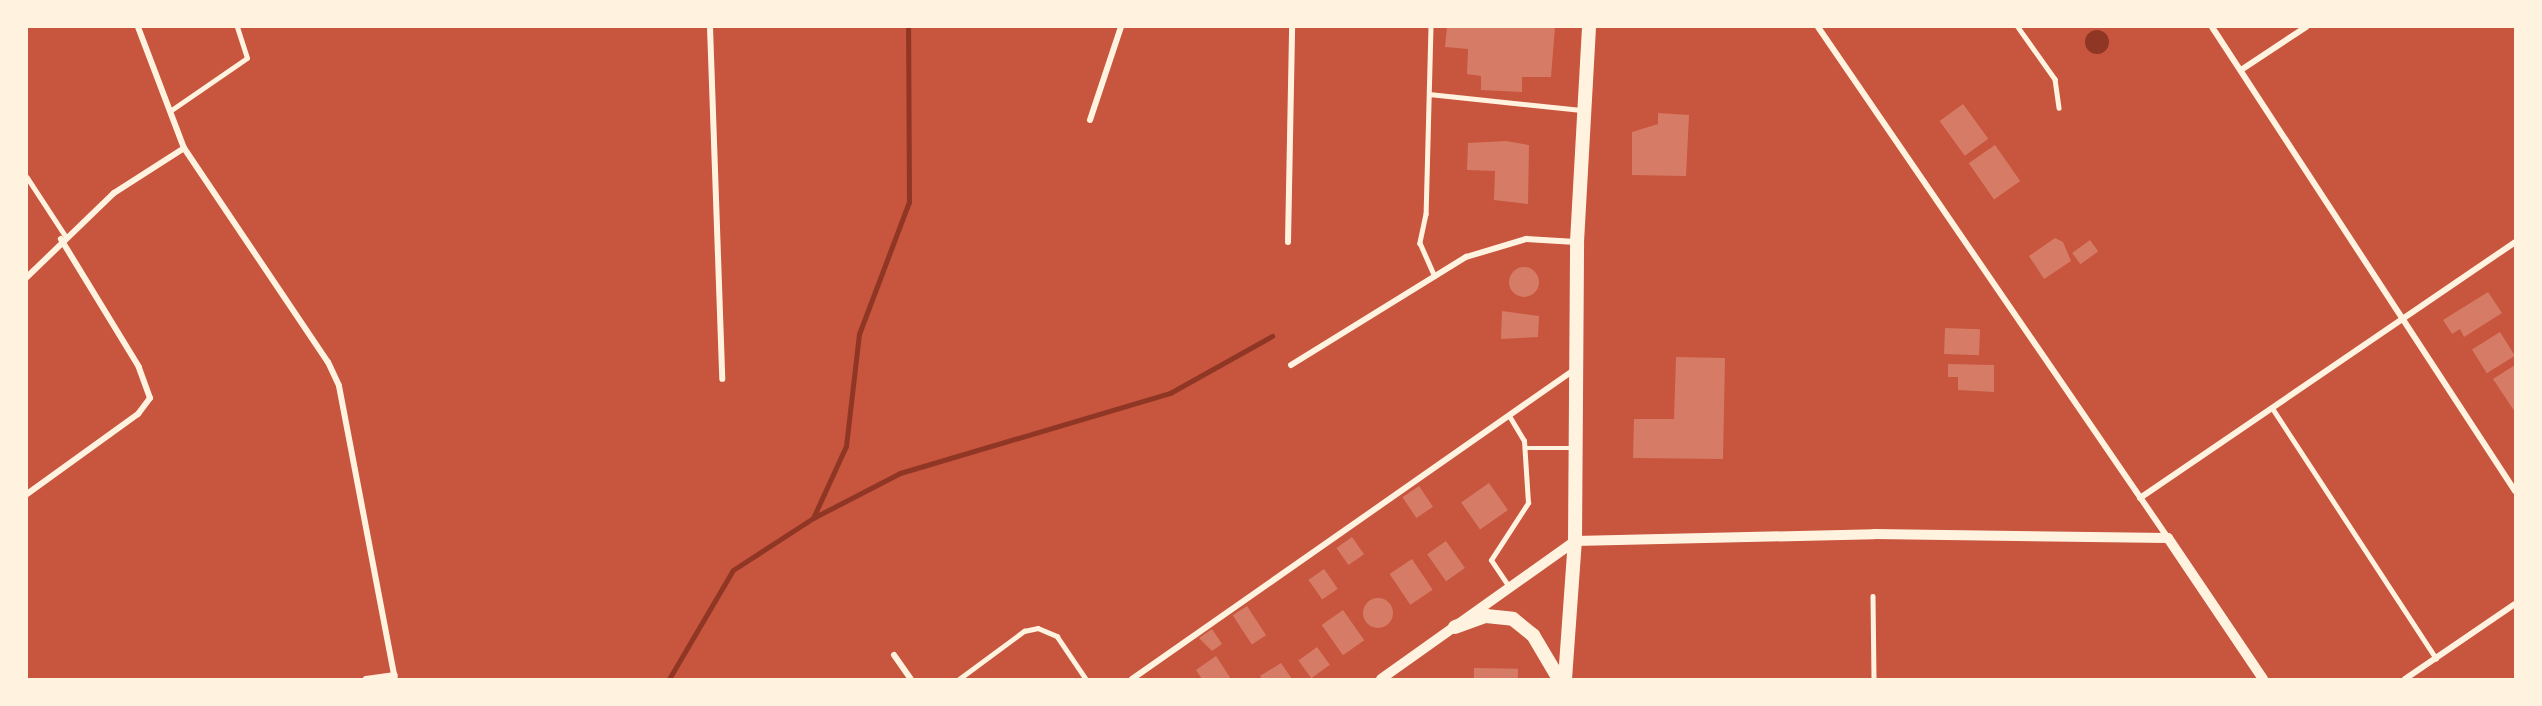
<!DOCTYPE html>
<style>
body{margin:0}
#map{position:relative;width:2542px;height:706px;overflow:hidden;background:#c8553d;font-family:"Asap Condensed",sans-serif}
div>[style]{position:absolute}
.water>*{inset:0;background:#8f3625}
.round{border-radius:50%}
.stream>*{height:5px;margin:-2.5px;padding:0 2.5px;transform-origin:2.5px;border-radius:2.5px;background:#8f3625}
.building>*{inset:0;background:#d67c66;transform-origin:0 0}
.service>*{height:4.5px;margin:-2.25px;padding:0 2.25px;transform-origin:2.25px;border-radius:2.25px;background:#fff3e0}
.minor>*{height:6px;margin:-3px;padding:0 3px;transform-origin:3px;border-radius:3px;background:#fff3e0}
.tertiary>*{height:10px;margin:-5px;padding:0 5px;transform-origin:5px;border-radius:5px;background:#fff3e0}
.primary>*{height:14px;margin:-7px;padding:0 7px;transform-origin:7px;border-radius:7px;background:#fff3e0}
span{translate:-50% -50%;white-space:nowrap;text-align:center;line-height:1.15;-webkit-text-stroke:4.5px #fff3e0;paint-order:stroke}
.frame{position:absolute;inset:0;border:28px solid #fff3e0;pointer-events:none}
</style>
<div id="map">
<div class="water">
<div class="round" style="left:2085px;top:30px;width:24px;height:24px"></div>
</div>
<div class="stream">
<div style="left:813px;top:518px;width:98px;rotate:-27.3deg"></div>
<div style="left:900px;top:473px;width:282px;rotate:-16.5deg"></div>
<div style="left:1170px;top:393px;width:117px;rotate:-29.2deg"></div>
<div style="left:669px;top:679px;width:126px;rotate:-59.6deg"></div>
<div style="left:733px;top:570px;width:95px;rotate:-33deg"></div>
<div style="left:813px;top:518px;width:79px;rotate:-65.4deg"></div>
<div style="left:846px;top:446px;width:113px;rotate:-83.4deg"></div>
<div style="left:859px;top:334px;width:141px;rotate:-69.3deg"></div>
<div style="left:909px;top:202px;width:175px;rotate:-90.3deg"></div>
</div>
<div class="building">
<div style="clip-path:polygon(1447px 27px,1555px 27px,1551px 77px,1522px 77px,1522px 92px,1481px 90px,1481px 76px,1467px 74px,1468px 49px,1445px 47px)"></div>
<div style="left:1963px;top:104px;width:43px;height:29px;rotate:54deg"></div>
<div style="clip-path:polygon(1658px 113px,1689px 115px,1686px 176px,1632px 175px,1632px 132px,1658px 124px)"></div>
<div style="clip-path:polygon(1506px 141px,1529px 145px,1528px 204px,1494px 200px,1495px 171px,1467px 170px,1468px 143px)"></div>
<div style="left:1995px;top:145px;width:44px;height:32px;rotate:55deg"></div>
<div style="clip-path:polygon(2055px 238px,2063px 242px,2071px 261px,2044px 279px,2029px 256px)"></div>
<div style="left:2090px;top:240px;width:14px;height:22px;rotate:54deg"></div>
<div class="round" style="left:1509px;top:267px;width:30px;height:30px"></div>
<div style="clip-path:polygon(2488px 292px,2502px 313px,2464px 337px,2460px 329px,2452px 334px,2443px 320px)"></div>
<div style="clip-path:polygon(1502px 311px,1539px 316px,1538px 337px,1501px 339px)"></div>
<div style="left:1945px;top:328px;width:35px;height:26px;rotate:2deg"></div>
<div style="left:2500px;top:332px;width:28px;height:33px;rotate:58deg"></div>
<div style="clip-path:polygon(1676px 357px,1725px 358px,1723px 459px,1633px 458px,1634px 419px,1674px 419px)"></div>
<div style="clip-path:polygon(1948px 364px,1994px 365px,1994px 392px,1958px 390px,1958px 377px,1948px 377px)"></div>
<div style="clip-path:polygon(2515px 365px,2515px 412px,2493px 379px)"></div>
<div style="left:1489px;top:483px;width:33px;height:34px;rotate:55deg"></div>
<div style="left:1419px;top:486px;width:25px;height:20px;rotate:56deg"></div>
<div style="left:1352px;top:537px;width:21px;height:19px;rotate:55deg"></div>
<div style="left:1446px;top:541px;width:33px;height:23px;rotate:55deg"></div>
<div style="left:1412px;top:559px;width:37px;height:27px;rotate:56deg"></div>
<div style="left:1324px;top:569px;width:24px;height:19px;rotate:55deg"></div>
<div class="round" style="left:1363px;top:598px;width:30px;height:30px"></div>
<div style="left:1247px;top:606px;width:35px;height:17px;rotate:57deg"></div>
<div style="left:1343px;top:610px;width:37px;height:26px;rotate:55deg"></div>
<div style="clip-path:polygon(1212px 629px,1222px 644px,1212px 651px,1199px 638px)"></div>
<div style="left:1317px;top:647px;width:22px;height:23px;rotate:54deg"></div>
<div style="clip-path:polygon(1216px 656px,1231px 679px,1202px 679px,1196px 670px)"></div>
<div style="clip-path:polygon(1281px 663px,1292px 679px,1262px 679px,1260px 676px)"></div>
<div style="left:1474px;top:668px;width:44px;height:11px;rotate:1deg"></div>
</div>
<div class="service">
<div style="left:1431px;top:27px;width:187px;rotate:91.5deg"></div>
<div style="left:1426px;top:214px;width:30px;rotate:102deg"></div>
<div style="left:1420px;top:243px;width:36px;rotate:66deg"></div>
<div style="left:2018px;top:27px;width:64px;rotate:54.6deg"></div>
<div style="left:2055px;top:79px;width:29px;rotate:82deg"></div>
<div style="left:1429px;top:94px;width:153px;rotate:6deg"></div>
<div style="left:170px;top:111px;width:93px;rotate:-34.5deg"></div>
<div style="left:247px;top:58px;width:33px;rotate:-108deg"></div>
<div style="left:27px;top:177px;width:69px;rotate:56.8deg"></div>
<div style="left:2273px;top:409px;width:298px;rotate:56.8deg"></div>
<div style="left:1525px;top:448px;width:47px"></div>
<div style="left:1509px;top:587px;width:32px;rotate:-124deg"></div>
<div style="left:1491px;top:560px;width:68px;rotate:-57deg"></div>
<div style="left:1528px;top:503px;width:62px;rotate:-93.7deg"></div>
<div style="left:1524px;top:441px;width:29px;rotate:-121deg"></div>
<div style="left:1873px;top:596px;width:83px;rotate:89.3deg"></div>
<div style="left:959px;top:679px;width:81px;rotate:-36.4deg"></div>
<div style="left:1024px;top:631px;width:14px;rotate:-12deg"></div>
<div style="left:1038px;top:628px;width:21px;rotate:23deg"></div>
<div style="left:1057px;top:636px;width:52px;rotate:56deg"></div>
</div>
<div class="minor">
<div style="left:138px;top:27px;width:129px;rotate:69.2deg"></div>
<div style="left:184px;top:148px;width:258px;rotate:56.1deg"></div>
<div style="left:328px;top:362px;width:26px;rotate:65deg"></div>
<div style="left:339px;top:386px;width:298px;rotate:79.2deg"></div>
<div style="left:710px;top:27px;width:352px;rotate:88deg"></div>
<div style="left:1818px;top:27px;width:619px;rotate:55.59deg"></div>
<div style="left:2212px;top:27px;width:554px;rotate:56.85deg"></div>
<div style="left:2241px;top:70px;width:78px;rotate:-33.5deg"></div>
<div style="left:1090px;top:120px;width:98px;rotate:-71.6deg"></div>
<div style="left:1288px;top:242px;width:215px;rotate:-88.9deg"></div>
<div style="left:27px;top:277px;width:121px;rotate:-44deg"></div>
<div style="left:114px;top:193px;width:83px;rotate:-32.7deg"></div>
<div style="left:1291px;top:365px;width:206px;rotate:-31.7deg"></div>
<div style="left:1466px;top:257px;width:63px;rotate:-16.7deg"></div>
<div style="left:1526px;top:239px;width:50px;rotate:3.4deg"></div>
<div style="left:27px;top:494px;width:137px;rotate:-35.8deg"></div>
<div style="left:138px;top:414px;width:20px;rotate:-53deg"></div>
<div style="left:150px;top:398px;width:33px;rotate:-110deg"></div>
<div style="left:139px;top:367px;width:150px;rotate:-121.4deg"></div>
<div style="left:2140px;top:498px;width:454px;rotate:-34.3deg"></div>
<div style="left:894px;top:655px;width:29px;rotate:55deg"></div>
<div style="left:366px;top:679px;width:29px;rotate:-8deg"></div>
<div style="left:1132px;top:679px;width:539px;rotate:-34.96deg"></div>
<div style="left:2405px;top:679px;width:133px;rotate:-34.3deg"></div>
</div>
<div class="tertiary">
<div style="left:1381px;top:679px;width:238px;rotate:-35.4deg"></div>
<div style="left:1575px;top:541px;width:299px;rotate:-1.3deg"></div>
<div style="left:1874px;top:534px;width:294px;rotate:0.8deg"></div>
<div style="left:2168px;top:538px;width:170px;rotate:56deg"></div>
</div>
<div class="primary">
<div style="left:1455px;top:627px;width:33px;rotate:-20deg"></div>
<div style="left:1486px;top:616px;width:27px;rotate:6deg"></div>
<div style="left:1513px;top:619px;width:26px;rotate:39deg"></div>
<div style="left:1533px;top:635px;width:51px;rotate:59.4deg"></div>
<div style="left:1565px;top:679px;width:138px;rotate:-85.9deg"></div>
<div style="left:1575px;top:541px;width:299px;rotate:-89.6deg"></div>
<div style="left:1577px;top:242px;width:215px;rotate:-86.8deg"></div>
</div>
<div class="frame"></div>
</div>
